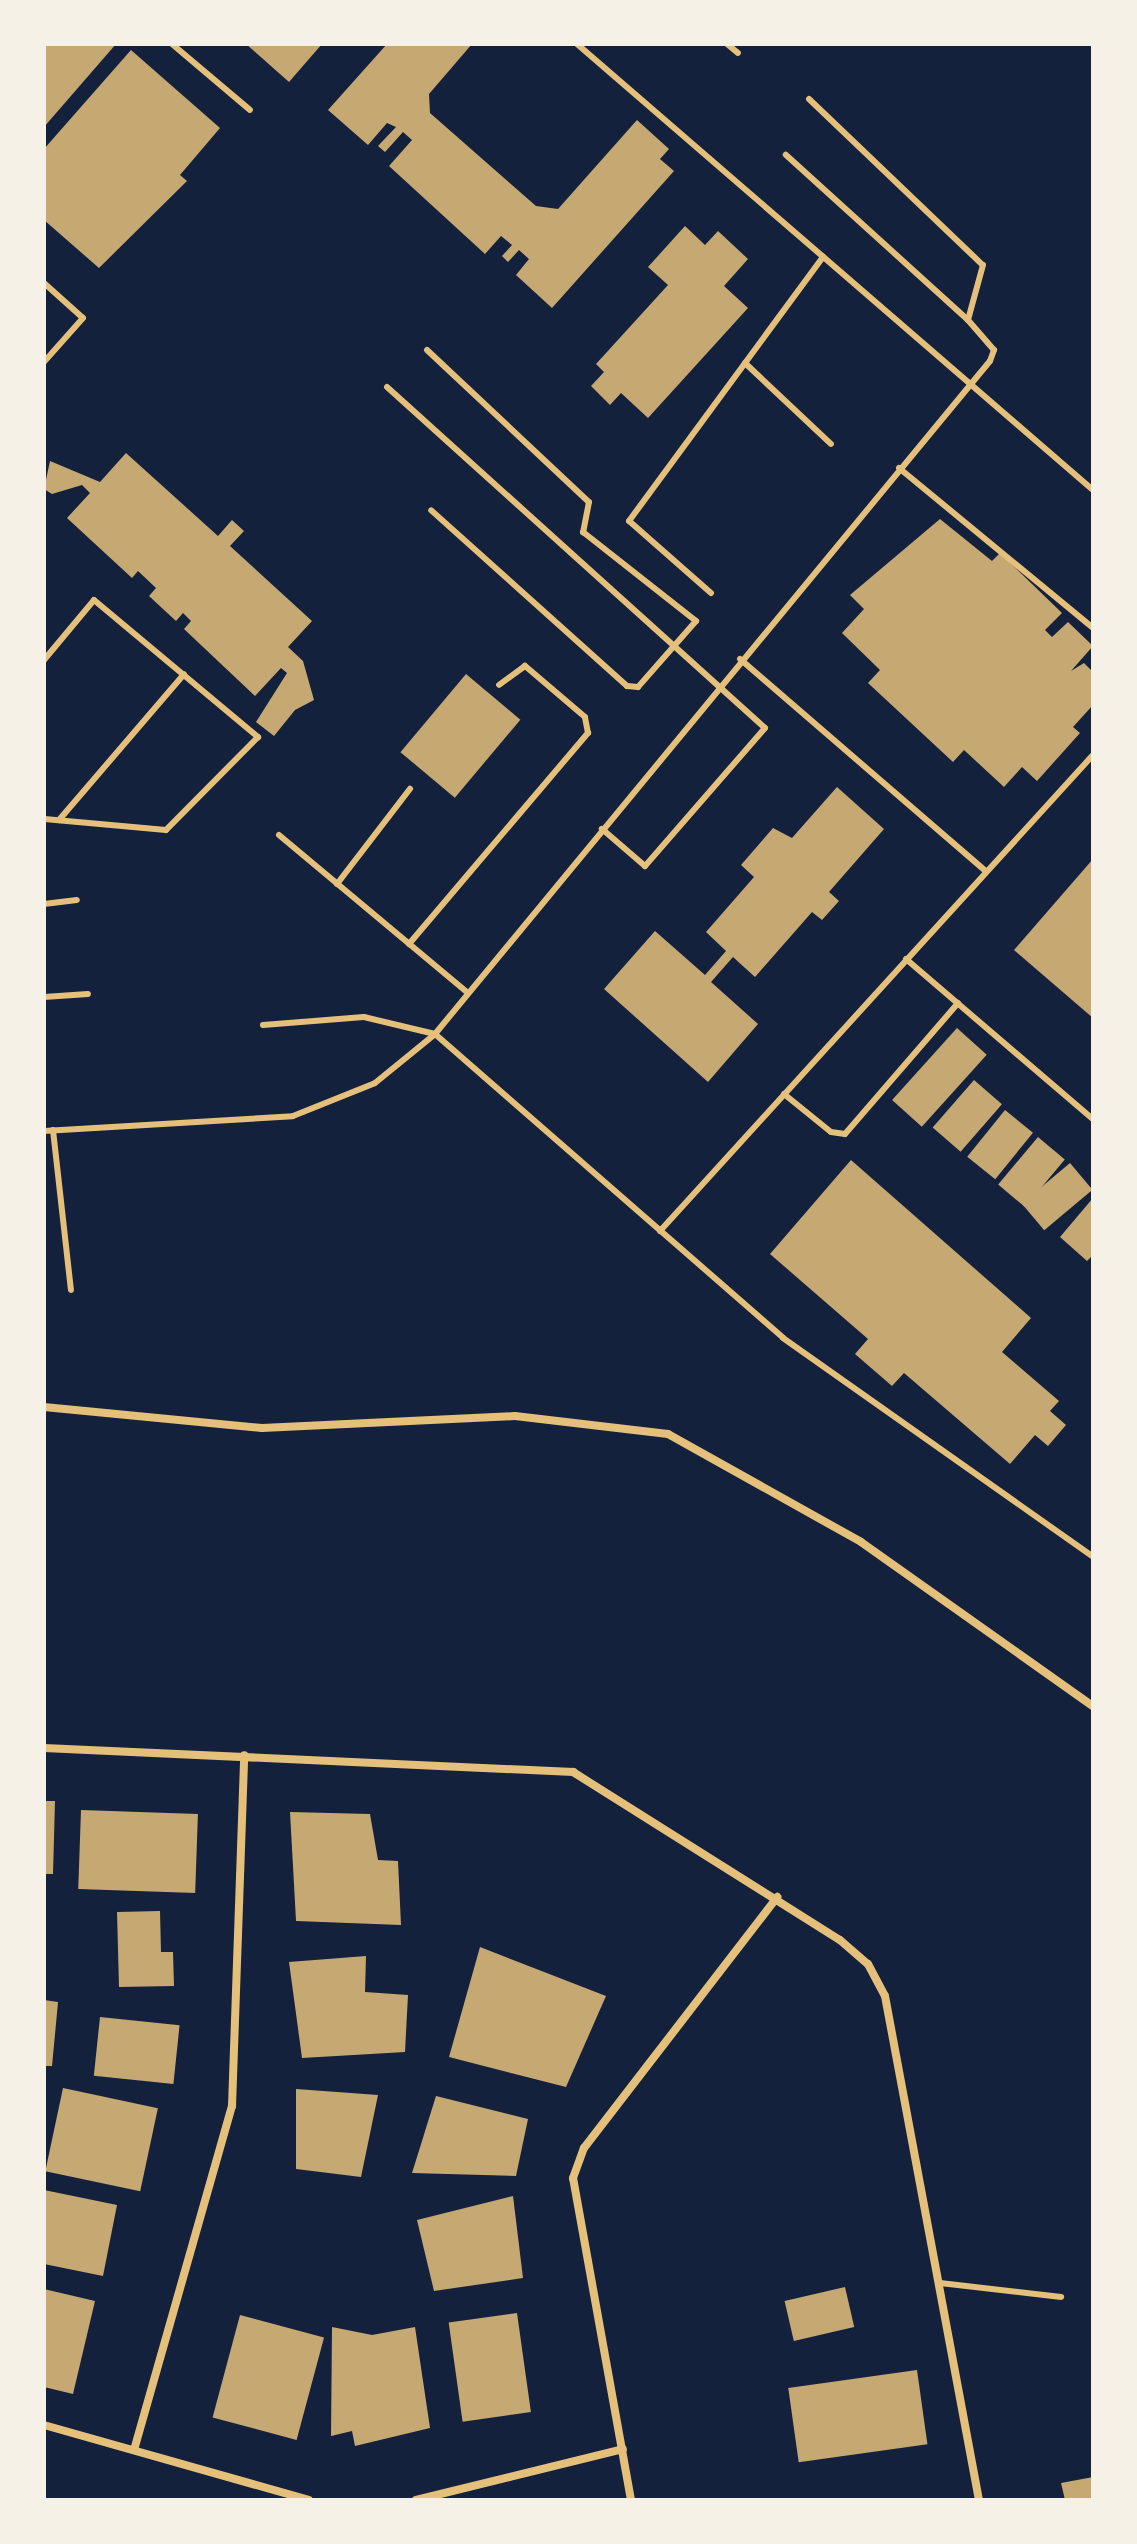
<!DOCTYPE html>
<style>
body{margin:0}
#map{position:relative;width:1137px;height:2544px;overflow:hidden;background:#14213d;font-family:Quicksand,sans-serif}
div>[style]{position:absolute}
.building>*{inset:0;background:#c6a872;transform-origin:0 0}
.service>*{height:6px;margin:-3px;padding:0 3px;transform-origin:3px;border-radius:3px;background:#e5c07b}
.minor>*{height:8px;margin:-4px;padding:0 4px;transform-origin:4px;border-radius:4px;background:#e5c07b}
.tram>*{height:2px;margin:-1px;padding:0 1px;transform-origin:1px;border-radius:1px;background:#918062}
span{translate:-50% -50%;white-space:nowrap;text-align:center;line-height:1.15;-webkit-text-stroke:8px #f6f1e7;paint-order:stroke}
.frame{position:absolute;inset:0;border:46px solid #f6f1e7;pointer-events:none}
</style>
<div id="map">
<div class="building">
<div style="clip-path:polygon(44px 44px,116px 44px,44px 127px)"></div>
<div style="clip-path:polygon(246px 44px,322px 44px,289px 82px)"></div>
<div style="clip-path:polygon(387px 44px,472px 44px,429px 94px,430px 113px,536px 206px,558px 209px,637px 120px,669px 149px,660px 159px,674px 171px,552px 308px,516px 275px,529px 259px,519px 250px,508px 262px,502px 256px,512px 245px,501px 236px,485px 254px,389px 166px,412px 140px,403px 132px,385px 152px,378px 146px,396px 127px,387px 123px,368px 145px,328px 110px)"></div>
<div style="clip-path:polygon(131px 50px,220px 128px,180px 175px,187px 181px,99px 268px,44px 220px,44px 149px)"></div>
<div style="clip-path:polygon(685px 226px,705px 245px,718px 231px,748px 259px,724px 286px,748px 308px,648px 418px,621px 393px,610px 405px,591px 386px,604px 372px,596px 364px,668px 285px,648px 267px)"></div>
<div style="clip-path:polygon(126px 453px,218px 536px,232px 520px,244px 531px,230px 546px,312px 621px,288px 647px,303px 661px,314px 700px,295px 710px,274px 736px,256px 722px,287px 673px,281px 668px,255px 696px,184px 629px,191px 621px,183px 613px,176px 621px,149px 596px,156px 588px,138px 571px,132px 578px,67px 518px,90px 493px,82px 485px,52px 494px,44px 489px,50px 461px,100px 482px)"></div>
<div style="clip-path:polygon(940px 519px,992px 561px,1000px 553px,1062px 613px,1045px 630px,1052px 637px,1068px 622px,1093px 646px,1071px 671px,1084px 663px,1093px 672px,1093px 705px,1073px 727px,1080px 733px,1037px 781px,1022px 767px,1004px 787px,964px 750px,953px 762px,868px 683px,880px 670px,842px 633px,864px 609px,850px 595px)"></div>
<div style="left:466px;top:674px;width:71px;height:102px;rotate:40deg"></div>
<div style="clip-path:polygon(837px 787px,884px 829px,829px 892px,839px 901px,822px 920px,812px 912px,755px 977px,733px 957px,711px 982px,758px 1024px,708px 1082px,604px 989px,655px 931px,705px 975px,726px 951px,706px 932px,754px 877px,741px 865px,773px 828px,792px 838px)"></div>
<div style="clip-path:polygon(1093px 859px,1093px 1018px,1014px 950px)"></div>
<div style="left:957px;top:1028px;width:40px;height:97px;rotate:42deg"></div>
<div style="left:974px;top:1080px;width:37px;height:63px;rotate:41deg"></div>
<div style="left:1005px;top:1110px;width:36px;height:60px;rotate:39deg"></div>
<div style="left:1038px;top:1137px;width:35px;height:62px;rotate:40deg"></div>
<div style="clip-path:polygon(851px 1160px,1031px 1318px,1002px 1352px,1059px 1401px,1050px 1411px,1066px 1425px,1048px 1446px,1035px 1435px,1010px 1464px,904px 1373px,892px 1386px,855px 1354px,868px 1339px,770px 1254px)"></div>
<div style="left:1070px;top:1163px;width:35px;height:63px;rotate:50deg"></div>
<div style="clip-path:polygon(1093px 1198px,1093px 1255px,1087px 1261px,1060px 1237px)"></div>
<div style="clip-path:polygon(44px 1801px,55px 1801px,53px 1874px,44px 1874px)"></div>
<div style="left:81px;top:1810px;width:117px;height:79px;rotate:2deg"></div>
<div style="clip-path:polygon(290px 1812px,370px 1814px,378px 1860px,398px 1861px,401px 1925px,296px 1921px)"></div>
<div style="clip-path:polygon(160px 1911px,161px 1952px,173px 1952px,174px 1986px,119px 1987px,117px 1912px)"></div>
<div style="clip-path:polygon(480px 1947px,606px 1996px,566px 2087px,449px 2057px)"></div>
<div style="clip-path:polygon(366px 1956px,365px 1992px,408px 1995px,405px 2052px,302px 2058px,289px 1962px)"></div>
<div style="clip-path:polygon(44px 2000px,58px 2002px,52px 2066px,44px 2066px)"></div>
<div style="left:100px;top:2017px;width:80px;height:59px;rotate:6deg"></div>
<div style="left:63px;top:2088px;width:97px;height:85px;rotate:12deg"></div>
<div style="clip-path:polygon(296px 2089px,378px 2095px,361px 2177px,296px 2169px)"></div>
<div style="clip-path:polygon(436px 2096px,528px 2119px,516px 2176px,412px 2173px)"></div>
<div style="clip-path:polygon(44px 2190px,117px 2205px,103px 2276px,44px 2264px)"></div>
<div style="clip-path:polygon(513px 2196px,523px 2278px,434px 2291px,417px 2220px)"></div>
<div style="left:845px;top:2287px;width:41px;height:62px;rotate:77deg"></div>
<div style="clip-path:polygon(44px 2289px,95px 2301px,73px 2394px,44px 2387px)"></div>
<div style="left:517px;top:2313px;width:100px;height:69px;rotate:82deg"></div>
<div style="left:240px;top:2315px;width:87px;height:106px;rotate:15deg"></div>
<div style="clip-path:polygon(332px 2327px,372px 2335px,415px 2327px,430px 2428px,355px 2446px,352px 2431px,331px 2436px)"></div>
<div style="left:917px;top:2370px;width:75px;height:130px;rotate:82deg"></div>
<div style="clip-path:polygon(1093px 2477px,1093px 2500px,1065px 2500px,1061px 2483px)"></div>
</div>
<div class="service">
<div style="left:172px;top:44px;width:102px;rotate:40.2deg"></div>
<div style="left:577px;top:44px;width:682px;rotate:40.84deg"></div>
<div style="left:727px;top:44px;width:14px;rotate:39deg"></div>
<div style="left:809px;top:99px;width:240px;rotate:43.7deg"></div>
<div style="left:983px;top:265px;width:57px;rotate:105.3deg"></div>
<div style="left:44px;top:283px;width:52px;rotate:41.9deg"></div>
<div style="left:83px;top:318px;width:59px;rotate:131.6deg"></div>
<div style="left:427px;top:350px;width:222px;rotate:43.2deg"></div>
<div style="left:589px;top:502px;width:31px;rotate:101deg"></div>
<div style="left:583px;top:532px;width:144px;rotate:38.2deg"></div>
<div style="left:696px;top:621px;width:88px;rotate:131.3deg"></div>
<div style="left:638px;top:687px;width:11px;rotate:-175deg"></div>
<div style="left:627px;top:686px;width:263px;rotate:-138.1deg"></div>
<div style="left:745px;top:363px;width:118px;rotate:43.3deg"></div>
<div style="left:387px;top:387px;width:509px;rotate:42.05deg"></div>
<div style="left:765px;top:728px;width:183px;rotate:131deg"></div>
<div style="left:645px;top:866px;width:57px;rotate:-139.3deg"></div>
<div style="left:899px;top:468px;width:251px;rotate:39.5deg"></div>
<div style="left:711px;top:593px;width:109px;rotate:-138.7deg"></div>
<div style="left:629px;top:521px;width:328px;rotate:-53.7deg"></div>
<div style="left:740px;top:659px;width:325px;rotate:40.8deg"></div>
<div style="left:44px;top:660px;width:78px;rotate:-50.2deg"></div>
<div style="left:94px;top:600px;width:214px;rotate:39.9deg"></div>
<div style="left:258px;top:737px;width:131px;rotate:134.7deg"></div>
<div style="left:166px;top:830px;width:122px;rotate:-174.8deg"></div>
<div style="left:59px;top:820px;width:192px;rotate:-49.4deg"></div>
<div style="left:279px;top:835px;width:246px;rotate:39.9deg"></div>
<div style="left:337px;top:884px;width:120px;rotate:-52.5deg"></div>
<div style="left:44px;top:904px;width:33px;rotate:-7deg"></div>
<div style="left:409px;top:944px;width:277px;rotate:-49.7deg"></div>
<div style="left:588px;top:733px;width:16px;rotate:-101deg"></div>
<div style="left:585px;top:717px;width:79px;rotate:-139.6deg"></div>
<div style="left:525px;top:666px;width:32px;rotate:144deg"></div>
<div style="left:906px;top:959px;width:246px;rotate:40.6deg"></div>
<div style="left:44px;top:997px;width:44px;rotate:-3.9deg"></div>
<div style="left:263px;top:1025px;width:101px;rotate:-4.5deg"></div>
<div style="left:364px;top:1017px;width:73px;rotate:13.5deg"></div>
<div style="left:435px;top:1034px;width:872px;rotate:-50.49deg"></div>
<div style="left:990px;top:361px;width:12px;rotate:-70deg"></div>
<div style="left:994px;top:350px;width:40px;rotate:-131deg"></div>
<div style="left:968px;top:320px;width:246px;rotate:-137.8deg"></div>
<div style="left:784px;top:1094px;width:60px;rotate:39deg"></div>
<div style="left:831px;top:1132px;width:14px;rotate:8deg"></div>
<div style="left:845px;top:1134px;width:173px;rotate:-49.2deg"></div>
<div style="left:53px;top:1130px;width:161px;rotate:83.6deg"></div>
<div style="left:44px;top:1131px;width:249px;rotate:-3.4deg"></div>
<div style="left:293px;top:1116px;width:88px;rotate:-21.9deg"></div>
<div style="left:375px;top:1083px;width:77px;rotate:-39.2deg"></div>
<div style="left:435px;top:1034px;width:462px;rotate:41.1deg"></div>
<div style="left:783px;top:1338px;width:380px;rotate:35.2deg"></div>
<div style="left:660px;top:1231px;width:643px;rotate:-47.71deg"></div>
<div style="left:940px;top:2283px;width:122px;rotate:6.6deg"></div>
</div>
<div class="minor">
<div style="left:44px;top:1407px;width:219px;rotate:5.5deg"></div>
<div style="left:262px;top:1428px;width:253px;rotate:-2.7deg"></div>
<div style="left:515px;top:1416px;width:154px;rotate:6.7deg"></div>
<div style="left:668px;top:1434px;width:221px;rotate:29.2deg"></div>
<div style="left:861px;top:1542px;width:284px;rotate:35.3deg"></div>
<div style="left:44px;top:1748px;width:530px;rotate:2.6deg"></div>
<div style="left:573px;top:1772px;width:315px;rotate:32.2deg"></div>
<div style="left:840px;top:1940px;width:37px;rotate:41deg"></div>
<div style="left:868px;top:1964px;width:36px;rotate:62deg"></div>
<div style="left:885px;top:1996px;width:513px;rotate:79.44deg"></div>
<div style="left:44px;top:2425px;width:275px;rotate:15.8deg"></div>
<div style="left:134px;top:2450px;width:358px;rotate:-74.1deg"></div>
<div style="left:232px;top:2106px;width:351px;rotate:-88deg"></div>
<div style="left:416px;top:2500px;width:213px;rotate:-13.8deg"></div>
<div style="left:631px;top:2500px;width:327px;rotate:-100.2deg"></div>
<div style="left:573px;top:2178px;width:32px;rotate:-70deg"></div>
<div style="left:584px;top:2148px;width:317px;rotate:-52.4deg"></div>
</div>
<div class="tram">
<div style="left:1090px;top:44px;width:4px;rotate:45deg"></div>
</div>
<div class="frame"></div>
</div>
